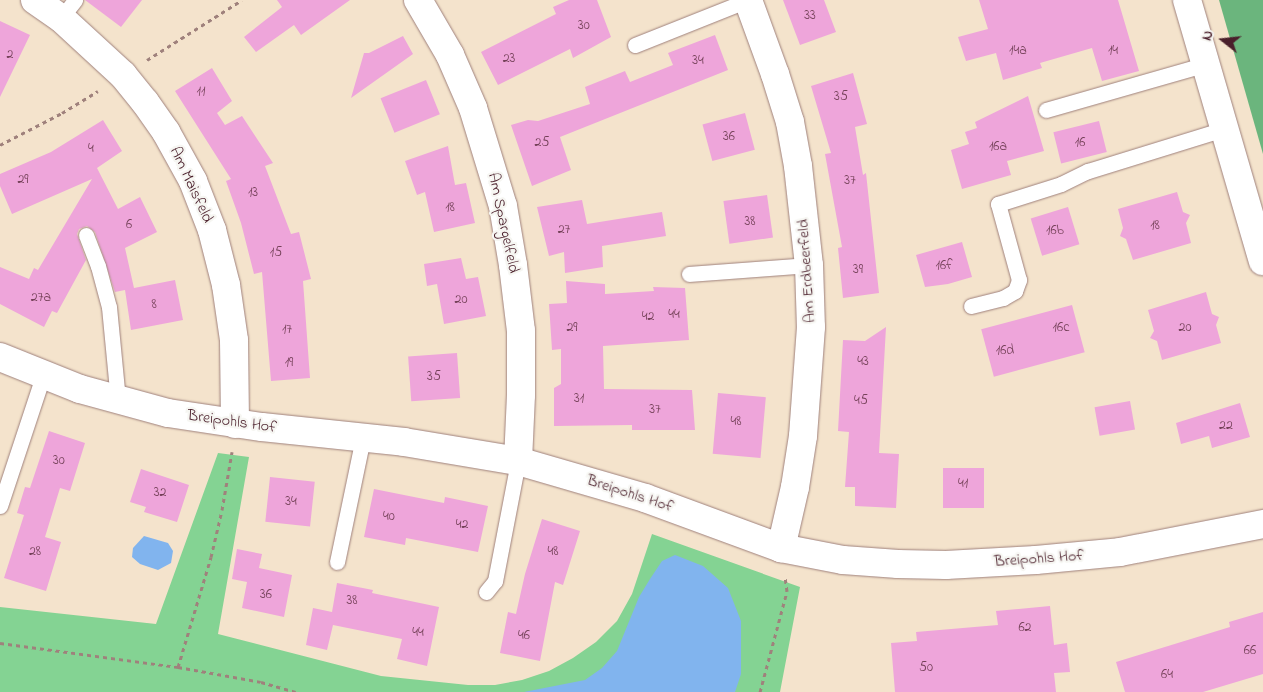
<!DOCTYPE html>
<style>
body{margin:0}
#map{position:relative;width:1263px;height:692px;overflow:hidden;background:#f4e3cc;font-family:"Indie Flower",sans-serif}
div>[style]{position:absolute}
.green>*{inset:0;background:#84d393}
.forest>*{inset:0;background:#6bb57d}
.water>*{inset:0;background:#81b4ee}
.building>*{inset:0;background:#eea5da;transform-origin:0 0}
.path>*{height:3px;margin-top:-1.5px;transform-origin:0;background:repeating-linear-gradient(90deg,#9f817c 0 4px,transparent 0 8px)}
.roads{filter:drop-shadow(0 0 1px #9f817c) drop-shadow(0 0 1px #9f817c)}
.service>*{height:15px;margin:-7.5px;padding:0 7.5px;transform-origin:7.5px;border-radius:7.5px;background:#fff}
.minor>*{height:28px;margin:-14px;padding:0 14px;transform-origin:14px;border-radius:14px;background:#fff}
.secondary>*{height:28px;margin:-14px;padding:0 14px;transform-origin:14px;border-radius:14px;background:#fff}
span{translate:-50% -50%;white-space:nowrap;text-align:center;line-height:1.15;-webkit-text-stroke:4.5px #f6f6f2;paint-order:stroke}
.number-label{font-size:14px;color:#734057}
.number-label span{-webkit-text-stroke-width:0}
.street-label{font-size:16px;color:#4a1f2b}
.north{position:absolute;left:1198px;top:15px;width:50px;height:50px;-webkit-text-stroke:4px #f6f6f2;paint-order:stroke;rotate:286deg;font-size:14px;font-weight:700;line-height:20px;text-align:center;color:#4a1f2b}
.north::after{content:'';display:block;margin:auto;width:18px;height:22px;background:#4a1f2b;clip-path:polygon(50% 0,100% 100%,50% 72%,0 100%)}
</style>
<div id="map">
<div class="green">
<div style="clip-path:polygon(218px 453px,249px 457px,218px 634px,381px 676px,468px 685px,495px 685px,522px 680px,549px 671px,573px 658px,596px 642px,617px 621px,632px 594px,652px 534px,800px 587px,780px 692px,0 692px,0 607px,156px 624px)"></div>
</div>
<div class="forest">
<div style="clip-path:polygon(1219px 0,1263px 0,1263px 154px)"></div>
</div>
<div class="water">
<div style="clip-path:polygon(144px 536px,168px 543px,173px 551px,171px 563px,158px 570px,140px 564px,132px 557px,133px 548px)"></div>
<div style="clip-path:polygon(675px 555px,703px 566px,728px 588px,741px 621px,741px 674px,735px 692px,524px 692px,585px 680px,602px 668px,617px 651px,639px 597px,650px 579px,662px 561px)"></div>
</div>
<div class="building">
<div style="clip-path:polygon(85px 0,142px 0,121px 27px)"></div>
<div style="clip-path:polygon(277px 0,350px 0,301px 35px,294px 25px,256px 52px,244px 37px,282px 7px)"></div>
<div style="clip-path:polygon(569px 0,597px 0,611px 37px,573px 58px,570px 49px,498px 85px,481px 52px,556px 14px,553px 7px)"></div>
<div style="clip-path:polygon(783px 0,824px 0,836px 32px,800px 45px)"></div>
<div style="clip-path:polygon(979px 0,1118px 0,1139px 71px,1102px 81px,1092px 48px,1040px 63px,1042px 68px,1003px 80px,996px 53px,966px 61px,958px 37px,988px 29px)"></div>
<div style="clip-path:polygon(0 21px,30px 35px,0 97px)"></div>
<div style="clip-path:polygon(715px 35px,728px 70px,560px 137px,571px 170px,532px 186px,511px 125px,528px 120px,538px 121px,590px 104px,585px 87px,625px 71px,630px 82px,673px 65px,668px 53px)"></div>
<div style="clip-path:polygon(403px 36px,413px 54px,351px 98px,364px 53px,369px 53px)"></div>
<div style="clip-path:polygon(212px 68px,232px 101px,217px 113px,225px 125px,242px 116px,273px 163px,265px 166px,291px 234px,299px 232px,311px 279px,303px 281px,310px 378px,271px 381px,262px 272px,254px 274px,241px 223px,226px 181px,231px 179px,175px 91px)"></div>
<div style="clip-path:polygon(853px 73px,867px 124px,855px 127px,863px 175px,866px 173px,879px 293px,843px 298px,838px 248px,842px 247px,825px 154px,831px 153px,811px 86px)"></div>
<div style="left:426px;top:80px;width:37px;height:49px;rotate:68deg"></div>
<div style="clip-path:polygon(1028px 96px,1044px 151px,1007px 161px,1011px 175px,962px 189px,951px 150px,969px 144px,965px 132px,977px 128px,975px 122px)"></div>
<div style="left:745px;top:113px;width:38px;height:44px;rotate:75deg"></div>
<div style="clip-path:polygon(103px 120px,122px 151px,97px 168px,118px 209px,140px 197px,157px 232px,125px 248px,134px 288px,175px 280px,183px 320px,131px 330px,125px 290px,115px 292px,95px 232px,87px 226px,79px 229px,77px 234px,86px 260px,57px 313px,52px 311px,44px 327px,0 304px,0 267px,29px 279px,34px 268px,38px 270px,92px 179px,12px 214px,0 186px,0 174px,51px 152px)"></div>
<div style="left:1099px;top:121px;width:32px;height:47px;rotate:76deg"></div>
<div style="clip-path:polygon(448px 146px,455px 185px,466px 183px,475px 223px,434px 232px,425px 192px,417px 195px,405px 161px)"></div>
<div style="clip-path:polygon(1177px 192px,1183px 212px,1190px 215px,1186px 223px,1191px 243px,1133px 260px,1126px 239px,1120px 236px,1123px 228px,1118px 209px)"></div>
<div style="left:767px;top:195px;width:43px;height:44px;rotate:82deg"></div>
<div style="clip-path:polygon(582px 200px,587px 224px,662px 212px,666px 236px,602px 246px,603px 267px,565px 273px,564px 252px,549px 256px,537px 207px)"></div>
<div style="left:1068px;top:207px;width:39px;height:39px;rotate:73deg"></div>
<div style="clip-path:polygon(962px 242px,972px 277px,948px 284px,925px 287px,916px 255px)"></div>
<div style="clip-path:polygon(461px 258px,466px 279px,478px 277px,486px 316px,444px 324px,437px 284px,427px 286px,424px 264px)"></div>
<div style="clip-path:polygon(566px 281px,605px 284px,605px 294px,654px 291px,653px 287px,685px 288px,689px 340px,603px 346px,604px 389px,692px 390px,695px 430px,632px 430px,632px 425px,554px 426px,554px 388px,561px 384px,561px 349px,552px 350px,549px 304px,567px 303px)"></div>
<div style="clip-path:polygon(1206px 292px,1212px 314px,1219px 317px,1216px 325px,1221px 343px,1162px 360px,1157px 341px,1150px 338px,1154px 331px,1148px 310px)"></div>
<div style="left:1072px;top:305px;width:49px;height:94px;rotate:75deg"></div>
<div style="clip-path:polygon(886px 327px,879px 453px,899px 454px,896px 508px,855px 506px,855px 487px,845px 487px,849px 432px,838px 431px,843px 340px,865px 341px)"></div>
<div style="left:457px;top:353px;width:45px;height:49px;rotate:86deg"></div>
<div style="left:718px;top:393px;width:48px;height:61px;rotate:5deg"></div>
<div style="left:1130px;top:401px;width:29px;height:36px;rotate:80deg"></div>
<div style="clip-path:polygon(1240px 403px,1250px 437px,1212px 448px,1209px 436px,1181px 444px,1176px 423px)"></div>
<div style="clip-path:polygon(49px 431px,85px 443px,70px 491px,60px 488px,45px 537px,61px 542px,46px 591px,4px 578px,24px 515px,17px 513px,25px 487px,30px 488px)"></div>
<div style="left:943px;top:468px;width:41px;height:40px"></div>
<div style="clip-path:polygon(141px 469px,189px 485px,177px 522px,144px 512px,146px 507px,130px 502px)"></div>
<div style="left:270px;top:477px;width:45px;height:45px;rotate:6deg"></div>
<div style="clip-path:polygon(374px 489px,444px 503px,445px 497px,488px 506px,478px 552px,406px 538px,405px 545px,364px 537px)"></div>
<div style="clip-path:polygon(542px 519px,580px 531px,563px 585px,555px 582px,540px 661px,500px 653px,508px 612px,516px 614px,525px 574px)"></div>
<div style="clip-path:polygon(237px 549px,262px 554px,259px 568px,292px 575px,284px 617px,242px 608px,247px 582px,232px 579px)"></div>
<div style="clip-path:polygon(337px 583px,373px 590px,372px 593px,439px 607px,427px 666px,397px 659px,402px 639px,333px 625px,327px 650px,306px 645px,313px 608px,332px 612px)"></div>
<div style="clip-path:polygon(1050px 606px,1054px 645px,1067px 643px,1070px 672px,1054px 673px,1056px 692px,895px 692px,891px 643px,917px 641px,916px 632px,998px 625px,996px 611px)"></div>
<div style="clip-path:polygon(1263px 612px,1263px 674px,1203px 692px,1125px 692px,1116px 662px,1230px 627px,1229px 622px)"></div>
</div>
<div class="path">
<div style="left:147px;top:60px;width:112px;rotate:-32.3deg"></div>
<div style="left:0;top:145px;width:70px;rotate:-27.3deg"></div>
<div style="left:62px;top:113px;width:42px;rotate:-31.4deg"></div>
<div style="left:0;top:643px;width:180px;rotate:7.7deg"></div>
<div style="left:178px;top:667px;width:84px;rotate:10.2deg"></div>
<div style="left:261px;top:682px;width:36px;rotate:16deg"></div>
<div style="left:178px;top:667px;width:115px;rotate:-73.3deg"></div>
<div style="left:211px;top:557px;width:48px;rotate:-76.8deg"></div>
<div style="left:222px;top:510px;width:59px;rotate:-80.2deg"></div>
<div style="left:760px;top:692px;width:105px;rotate:-75deg"></div>
<div style="left:787px;top:591px;width:15px;rotate:-98deg"></div>
</div>
<div class="roads">
<div class="service">
<div style="left:61px;top:18px;width:23px;rotate:-52deg"></div>
<div style="left:635px;top:45px;width:122px;rotate:-21.7deg"></div>
<div style="left:1046px;top:110px;width:166px;rotate:-16deg"></div>
<div style="left:86px;top:235px;width:33px;rotate:69deg"></div>
<div style="left:98px;top:266px;width:42px;rotate:75deg"></div>
<div style="left:109px;top:307px;width:93px;rotate:84.5deg"></div>
<div style="left:689px;top:274px;width:120px;rotate:-4.3deg"></div>
<div style="left:971px;top:306px;width:33px;rotate:-14deg"></div>
<div style="left:1003px;top:298px;width:14px;rotate:-30deg"></div>
<div style="left:1015px;top:291px;width:12px;rotate:-70deg"></div>
<div style="left:1019px;top:280px;width:79px;rotate:-105.4deg"></div>
<div style="left:998px;top:204px;width:66px;rotate:-17.6deg"></div>
<div style="left:1061px;top:184px;width:30px;rotate:-26deg"></div>
<div style="left:1088px;top:171px;width:142px;rotate:-17.2deg"></div>
<div style="left:0;top:506px;width:137px;rotate:-71.7deg"></div>
<div style="left:337px;top:562px;width:127px;rotate:-78.2deg"></div>
<div style="left:486px;top:592px;width:14px;rotate:-51deg"></div>
<div style="left:495px;top:581px;width:122px;rotate:-79.1deg"></div>
</div>
<div class="minor">
<div style="left:35px;top:0;width:32px;rotate:35deg"></div>
<div style="left:61px;top:18px;width:84px;rotate:42.6deg"></div>
<div style="left:123px;top:75px;width:35px;rotate:51deg"></div>
<div style="left:145px;top:102px;width:37px;rotate:55deg"></div>
<div style="left:166px;top:132px;width:56px;rotate:61.1deg"></div>
<div style="left:193px;top:181px;width:53px;rotate:68.8deg"></div>
<div style="left:212px;top:230px;width:57px;rotate:75.7deg"></div>
<div style="left:226px;top:285px;width:56px;rotate:81.7deg"></div>
<div style="left:234px;top:340px;width:84px;rotate:89.3deg"></div>
<div style="left:418px;top:0;width:64px;rotate:59.8deg"></div>
<div style="left:450px;top:55px;width:58px;rotate:66.5deg"></div>
<div style="left:473px;top:108px;width:102px;rotate:73deg"></div>
<div style="left:503px;top:206px;width:60px;rotate:80.4deg"></div>
<div style="left:513px;top:265px;width:66px;rotate:83.1deg"></div>
<div style="left:521px;top:331px;width:64px;rotate:90deg"></div>
<div style="left:521px;top:395px;width:66px;rotate:92.6deg"></div>
<div style="left:748px;top:0;width:79px;rotate:70deg"></div>
<div style="left:775px;top:74px;width:50px;rotate:72.6deg"></div>
<div style="left:790px;top:122px;width:45px;rotate:79.7deg"></div>
<div style="left:798px;top:166px;width:100px;rotate:83.7deg"></div>
<div style="left:809px;top:265px;width:62px;rotate:88.2deg"></div>
<div style="left:811px;top:327px;width:109px;rotate:94.2deg"></div>
<div style="left:803px;top:436px;width:52px;rotate:98.9deg"></div>
<div style="left:795px;top:487px;width:63px;rotate:102.9deg"></div>
<div style="left:0;top:357px;width:86px;rotate:21.8deg"></div>
<div style="left:80px;top:389px;width:91px;rotate:15.3deg"></div>
<div style="left:168px;top:413px;width:95px;rotate:8.5deg"></div>
<div style="left:262px;top:427px;width:143px;rotate:6deg"></div>
<div style="left:404px;top:442px;width:116px;rotate:9.5deg"></div>
<div style="left:518px;top:461px;width:132px;rotate:16.2deg"></div>
<div style="left:645px;top:498px;width:145px;rotate:20.2deg"></div>
<div style="left:781px;top:548px;width:63px;rotate:11deg"></div>
<div style="left:843px;top:560px;width:55px;rotate:4.2deg"></div>
<div style="left:898px;top:564px;width:48px;rotate:1.2deg"></div>
<div style="left:946px;top:565px;width:90px;rotate:-3.2deg"></div>
<div style="left:1036px;top:560px;width:84px;rotate:-5.4deg"></div>
<div style="left:1120px;top:552px;width:146px;rotate:-11.1deg"></div>
</div>
<div class="secondary">
<div style="left:1187px;top:0;width:272px;rotate:73.8deg"></div>
</div>
</div>
<div class="number-label">
<span style="left:810px;top:16px">33</span>
<span style="left:584px;top:26px">30</span>
<span style="left:1018px;top:51px">14a</span>
<span style="left:1113px;top:51px">14</span>
<span style="left:10px;top:55px">2</span>
<span style="left:509px;top:59px">23</span>
<span style="left:698px;top:61px">34</span>
<span style="left:201px;top:92px">11</span>
<span style="left:841px;top:97px">35</span>
<span style="left:729px;top:137px">36</span>
<span style="left:542px;top:143px">25</span>
<span style="left:1080px;top:143px">16</span>
<span style="left:998px;top:147px">16a</span>
<span style="left:91px;top:149px">4</span>
<span style="left:23px;top:180px">29</span>
<span style="left:850px;top:181px">37</span>
<span style="left:253px;top:193px">13</span>
<span style="left:450px;top:208px">18</span>
<span style="left:750px;top:222px">38</span>
<span style="left:129px;top:225px">6</span>
<span style="left:1155px;top:226px">18</span>
<span style="left:564px;top:230px">27</span>
<span style="left:1055px;top:231px">16b</span>
<span style="left:276px;top:253px">15</span>
<span style="left:944px;top:266px">16f</span>
<span style="left:858px;top:270px">39</span>
<span style="left:41px;top:298px">27a</span>
<span style="left:461px;top:300px">20</span>
<span style="left:154px;top:305px">8</span>
<span style="left:674px;top:315px">44</span>
<span style="left:648px;top:317px">42</span>
<span style="left:572px;top:328px">29</span>
<span style="left:1061px;top:328px">16c</span>
<span style="left:1185px;top:328px">20</span>
<span style="left:287px;top:330px">17</span>
<span style="left:1005px;top:351px">16d</span>
<span style="left:863px;top:362px">43</span>
<span style="left:289px;top:363px">19</span>
<span style="left:434px;top:377px">35</span>
<span style="left:579px;top:399px">31</span>
<span style="left:861px;top:401px">45</span>
<span style="left:655px;top:410px">37</span>
<span style="left:736px;top:422px">48</span>
<span style="left:1226px;top:426px">22</span>
<span style="left:59px;top:461px">30</span>
<span style="left:963px;top:484px">41</span>
<span style="left:160px;top:493px">32</span>
<span style="left:291px;top:502px">34</span>
<span style="left:389px;top:517px">40</span>
<span style="left:462px;top:525px">42</span>
<span style="left:35px;top:552px">28</span>
<span style="left:553px;top:552px">48</span>
<span style="left:266px;top:595px">36</span>
<span style="left:352px;top:601px">38</span>
<span style="left:1025px;top:628px">62</span>
<span style="left:418px;top:633px">44</span>
<span style="left:524px;top:636px">46</span>
<span style="left:1250px;top:651px">66</span>
<span style="left:926px;top:668px">50</span>
<span style="left:1167px;top:675px">64</span>
</div>
<div class="street-label">
<span style="left:191px;top:185px;rotate:65deg">Am Maisfeld</span>
<span style="left:503px;top:223px;rotate:78deg">Am Spargelfeld</span>
<span style="left:807px;top:271px;rotate:-94deg">Am Erdbeerfeld</span>
<span style="left:232px;top:422px;rotate:8deg">Breipohls Hof</span>
<span style="left:630px;top:494px;rotate:18deg">Breipohls Hof</span>
<span style="left:1039px;top:559px;rotate:-4deg">Breipohls Hof</span>
</div>
<div class="north">N</div>
</div>
